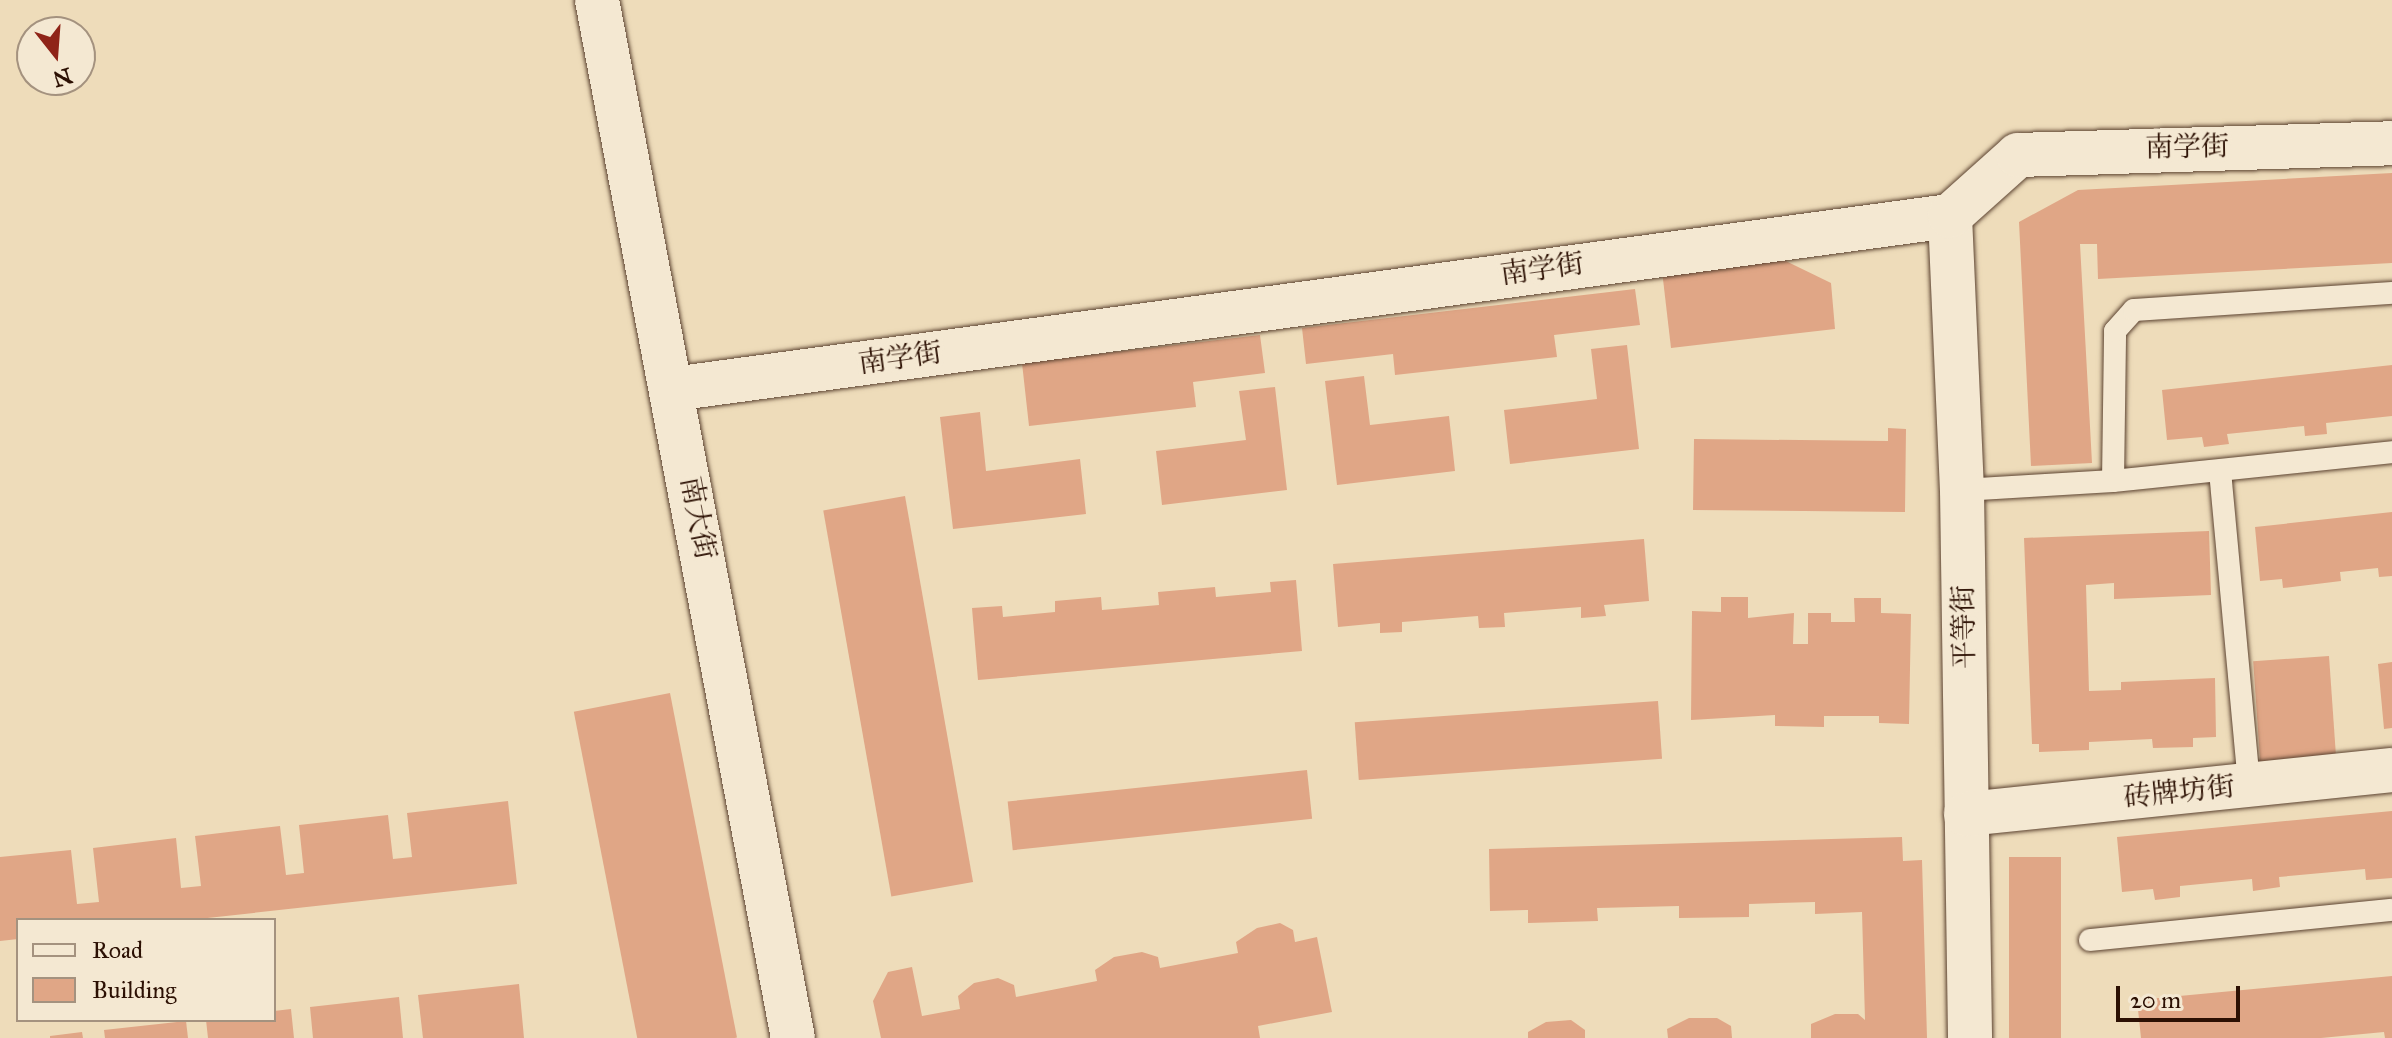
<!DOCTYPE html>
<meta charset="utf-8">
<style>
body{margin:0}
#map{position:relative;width:2392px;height:1038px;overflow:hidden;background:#eedcba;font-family:"IM FELL Great Primer","Noto Serif SC",serif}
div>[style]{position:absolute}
.building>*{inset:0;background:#e0a686;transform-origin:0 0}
.roads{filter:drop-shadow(0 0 2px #5c4331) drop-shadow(0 0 2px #5c4331)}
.lane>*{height:22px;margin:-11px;padding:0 11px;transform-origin:11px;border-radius:11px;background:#f4e8d2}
.street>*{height:44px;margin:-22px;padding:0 22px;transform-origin:22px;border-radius:22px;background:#f4e8d2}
.secondary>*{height:44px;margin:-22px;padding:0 22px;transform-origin:22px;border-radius:22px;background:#f4e8d2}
span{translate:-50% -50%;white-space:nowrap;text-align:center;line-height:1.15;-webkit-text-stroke:8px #f4e8d2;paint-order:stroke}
.street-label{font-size:28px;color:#2c1003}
.legend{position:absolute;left:16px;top:918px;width:260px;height:104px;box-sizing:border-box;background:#f4e8d2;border:2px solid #a4927f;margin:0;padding:10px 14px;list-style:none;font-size:24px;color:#2c1003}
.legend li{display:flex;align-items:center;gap:16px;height:40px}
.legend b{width:40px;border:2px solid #a4927f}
.north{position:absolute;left:16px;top:16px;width:80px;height:80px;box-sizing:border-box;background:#f4e8d2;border:2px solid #a4927f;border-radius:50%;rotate:163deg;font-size:22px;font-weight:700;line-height:32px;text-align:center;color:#2c1003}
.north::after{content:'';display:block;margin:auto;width:28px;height:36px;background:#8f2418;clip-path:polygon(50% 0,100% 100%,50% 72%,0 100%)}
.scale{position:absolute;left:2116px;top:986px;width:124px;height:36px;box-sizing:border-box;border:4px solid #2c1003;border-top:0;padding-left:10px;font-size:24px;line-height:28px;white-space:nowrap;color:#2c1003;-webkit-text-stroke:6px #f4e8d2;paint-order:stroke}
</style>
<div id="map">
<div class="building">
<div style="clip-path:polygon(2392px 173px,2392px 263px,2098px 279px,2097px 244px,2080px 244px,2092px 463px,2031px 466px,2019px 222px,2078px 190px)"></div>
<div style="clip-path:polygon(1763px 250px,1831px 283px,1835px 329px,1671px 348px,1661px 262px)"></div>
<div style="clip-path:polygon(1635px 289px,1640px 325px,1554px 335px,1557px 357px,1395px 375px,1393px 354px,1306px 364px,1302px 328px)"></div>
<div style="clip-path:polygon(1260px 335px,1265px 373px,1193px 382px,1196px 407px,1029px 426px,1022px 363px)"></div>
<div style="clip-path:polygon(1627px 345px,1639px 449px,1510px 464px,1504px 410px,1597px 399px,1591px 349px)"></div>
<div style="clip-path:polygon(2392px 365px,2392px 416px,2326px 423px,2327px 434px,2305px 436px,2304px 426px,2227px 434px,2229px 444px,2204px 447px,2202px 437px,2167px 440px,2162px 390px)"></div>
<div style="clip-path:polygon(1364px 376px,1370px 425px,1449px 416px,1455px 471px,1337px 485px,1325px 381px)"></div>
<div style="clip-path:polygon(1275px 387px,1287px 490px,1162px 505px,1156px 451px,1246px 440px,1239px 391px)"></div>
<div style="clip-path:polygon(980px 412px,986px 471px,1080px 459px,1086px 514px,953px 529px,940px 417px)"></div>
<div style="clip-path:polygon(1888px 428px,1906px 429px,1905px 512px,1693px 510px,1694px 439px,1888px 441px)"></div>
<div style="left:905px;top:496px;width:392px;height:83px;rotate:80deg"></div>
<div style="clip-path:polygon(2392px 512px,2392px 576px,2379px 577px,2378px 568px,2340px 572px,2341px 581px,2283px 588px,2282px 579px,2260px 581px,2255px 527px)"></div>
<div style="clip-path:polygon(2209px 531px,2211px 595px,2114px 599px,2114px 583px,2086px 585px,2089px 691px,2121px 690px,2121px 682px,2215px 678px,2216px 737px,2193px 738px,2193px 747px,2153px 748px,2152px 739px,2089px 742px,2089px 750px,2039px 752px,2039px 744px,2032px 744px,2024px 538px)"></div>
<div style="clip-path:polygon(1644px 539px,1649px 601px,1604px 605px,1606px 616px,1581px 618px,1581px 607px,1504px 613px,1505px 627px,1479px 628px,1478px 616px,1402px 622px,1402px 632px,1380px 633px,1380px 623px,1338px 627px,1333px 564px)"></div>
<div style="clip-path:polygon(1296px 580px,1302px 651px,978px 680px,972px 608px,1002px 606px,1003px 617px,1055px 612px,1055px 601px,1101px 597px,1102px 610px,1159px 605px,1158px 592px,1215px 587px,1216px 597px,1271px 592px,1270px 582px)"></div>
<div style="clip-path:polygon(1721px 597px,1748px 597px,1748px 618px,1794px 613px,1793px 644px,1808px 644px,1808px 613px,1831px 613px,1831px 622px,1855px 622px,1854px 598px,1881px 598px,1881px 613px,1911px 614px,1909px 724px,1879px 723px,1879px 716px,1824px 716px,1824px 727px,1775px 726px,1775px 715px,1691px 720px,1692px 611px,1721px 612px)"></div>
<div style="left:2329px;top:656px;width:107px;height:76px;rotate:86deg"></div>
<div style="clip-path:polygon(2392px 662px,2392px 728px,2384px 729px,2378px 664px)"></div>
<div style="left:670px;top:693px;width:351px;height:98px;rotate:79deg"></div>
<div style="left:1658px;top:701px;width:58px;height:304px;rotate:86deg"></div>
<div style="left:1307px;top:770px;width:49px;height:301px;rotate:84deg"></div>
<div style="clip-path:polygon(508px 801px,517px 884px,189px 920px,18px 920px,18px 939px,0 941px,0 857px,71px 850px,77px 904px,99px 902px,93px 848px,176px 838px,181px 888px,201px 886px,195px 836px,280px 826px,286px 875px,304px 873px,299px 825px,388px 815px,393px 859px,412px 857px,407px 813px)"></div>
<div style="clip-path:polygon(2392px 811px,2392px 878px,2366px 880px,2365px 869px,2279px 877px,2280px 887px,2253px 891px,2252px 879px,2180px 886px,2180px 897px,2155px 900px,2153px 889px,2122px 892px,2117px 837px)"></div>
<div style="clip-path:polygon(1902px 837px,1903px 861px,1922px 860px,1927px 1038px,1811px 1038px,1811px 1024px,1835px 1014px,1858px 1014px,1865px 1020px,1862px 912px,1815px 914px,1815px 902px,1749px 904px,1749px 917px,1679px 918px,1679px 906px,1597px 908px,1598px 921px,1528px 923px,1528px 910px,1490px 911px,1489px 849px)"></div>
<div style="left:2061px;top:857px;width:181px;height:52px;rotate:90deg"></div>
<div style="clip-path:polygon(1280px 923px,1293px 930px,1295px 942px,1317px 937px,1332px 1012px,1258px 1026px,1260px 1038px,881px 1038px,873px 1001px,888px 972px,912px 967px,922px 1016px,960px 1009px,958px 996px,974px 983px,998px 978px,1014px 985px,1016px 997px,1097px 981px,1095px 970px,1114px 957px,1142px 952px,1158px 957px,1160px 968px,1238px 953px,1236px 942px,1257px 928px)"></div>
<div style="clip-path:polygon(2392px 976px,2392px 1038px,2385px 1038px,2384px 1032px,2321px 1038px,2141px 1038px,2137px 1000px)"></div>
<div style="clip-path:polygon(519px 984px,524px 1038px,423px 1038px,418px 995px)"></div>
<div style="clip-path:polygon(399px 997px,403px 1038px,313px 1038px,310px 1007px)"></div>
<div style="clip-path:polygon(291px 1009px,294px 1038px,208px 1038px,206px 1020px,274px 1020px,274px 1011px)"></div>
<div style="clip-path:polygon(1689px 1018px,1717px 1018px,1731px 1026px,1732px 1038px,1668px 1038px,1667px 1029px)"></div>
<div style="clip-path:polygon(1571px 1020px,1585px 1030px,1585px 1038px,1528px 1038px,1528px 1032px,1546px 1022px)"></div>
<div style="clip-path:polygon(186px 1021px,188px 1038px,105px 1038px,104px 1030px)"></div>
<div style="clip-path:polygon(82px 1032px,83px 1038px,50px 1038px,50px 1036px)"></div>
</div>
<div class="roads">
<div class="lane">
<div style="left:2220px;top:471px;width:315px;rotate:84.7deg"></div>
<div style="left:2113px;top:481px;width:150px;rotate:-89.2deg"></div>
<div style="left:2115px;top:331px;width:28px;rotate:-48deg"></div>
<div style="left:2134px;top:310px;width:259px;rotate:-3.8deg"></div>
<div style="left:1962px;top:490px;width:151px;rotate:-3.4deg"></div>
<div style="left:2113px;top:481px;width:281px;rotate:-5.9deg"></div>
<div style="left:2090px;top:940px;width:303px;rotate:-5.7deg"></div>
</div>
<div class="street">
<div style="left:1950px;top:216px;width:274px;rotate:87.5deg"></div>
<div style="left:1962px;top:490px;width:548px;rotate:89.16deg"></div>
<div style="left:673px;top:389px;width:1289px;rotate:-7.72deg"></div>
<div style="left:1950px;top:216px;width:91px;rotate:-41.9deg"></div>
<div style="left:2018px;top:155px;width:374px;rotate:-1.8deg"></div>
<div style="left:1966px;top:814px;width:428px;rotate:-5.9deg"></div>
</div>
<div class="secondary">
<div style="left:597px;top:0;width:1056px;rotate:79.31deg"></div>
</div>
</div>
<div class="street-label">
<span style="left:2187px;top:147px;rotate:-1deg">南学街</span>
<span style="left:1542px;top:269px;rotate:-8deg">南学街</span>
<span style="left:900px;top:358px;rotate:-8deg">南学街</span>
<span style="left:698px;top:518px;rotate:79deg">南大街</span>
<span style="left:1964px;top:627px;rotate:-91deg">平等街</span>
<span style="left:2179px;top:792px;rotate:-6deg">砖牌坊街</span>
</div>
<ul class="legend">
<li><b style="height:10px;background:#f4e8d2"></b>Road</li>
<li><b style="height:22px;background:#e0a686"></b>Building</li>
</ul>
<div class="north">N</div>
<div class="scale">20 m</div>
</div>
